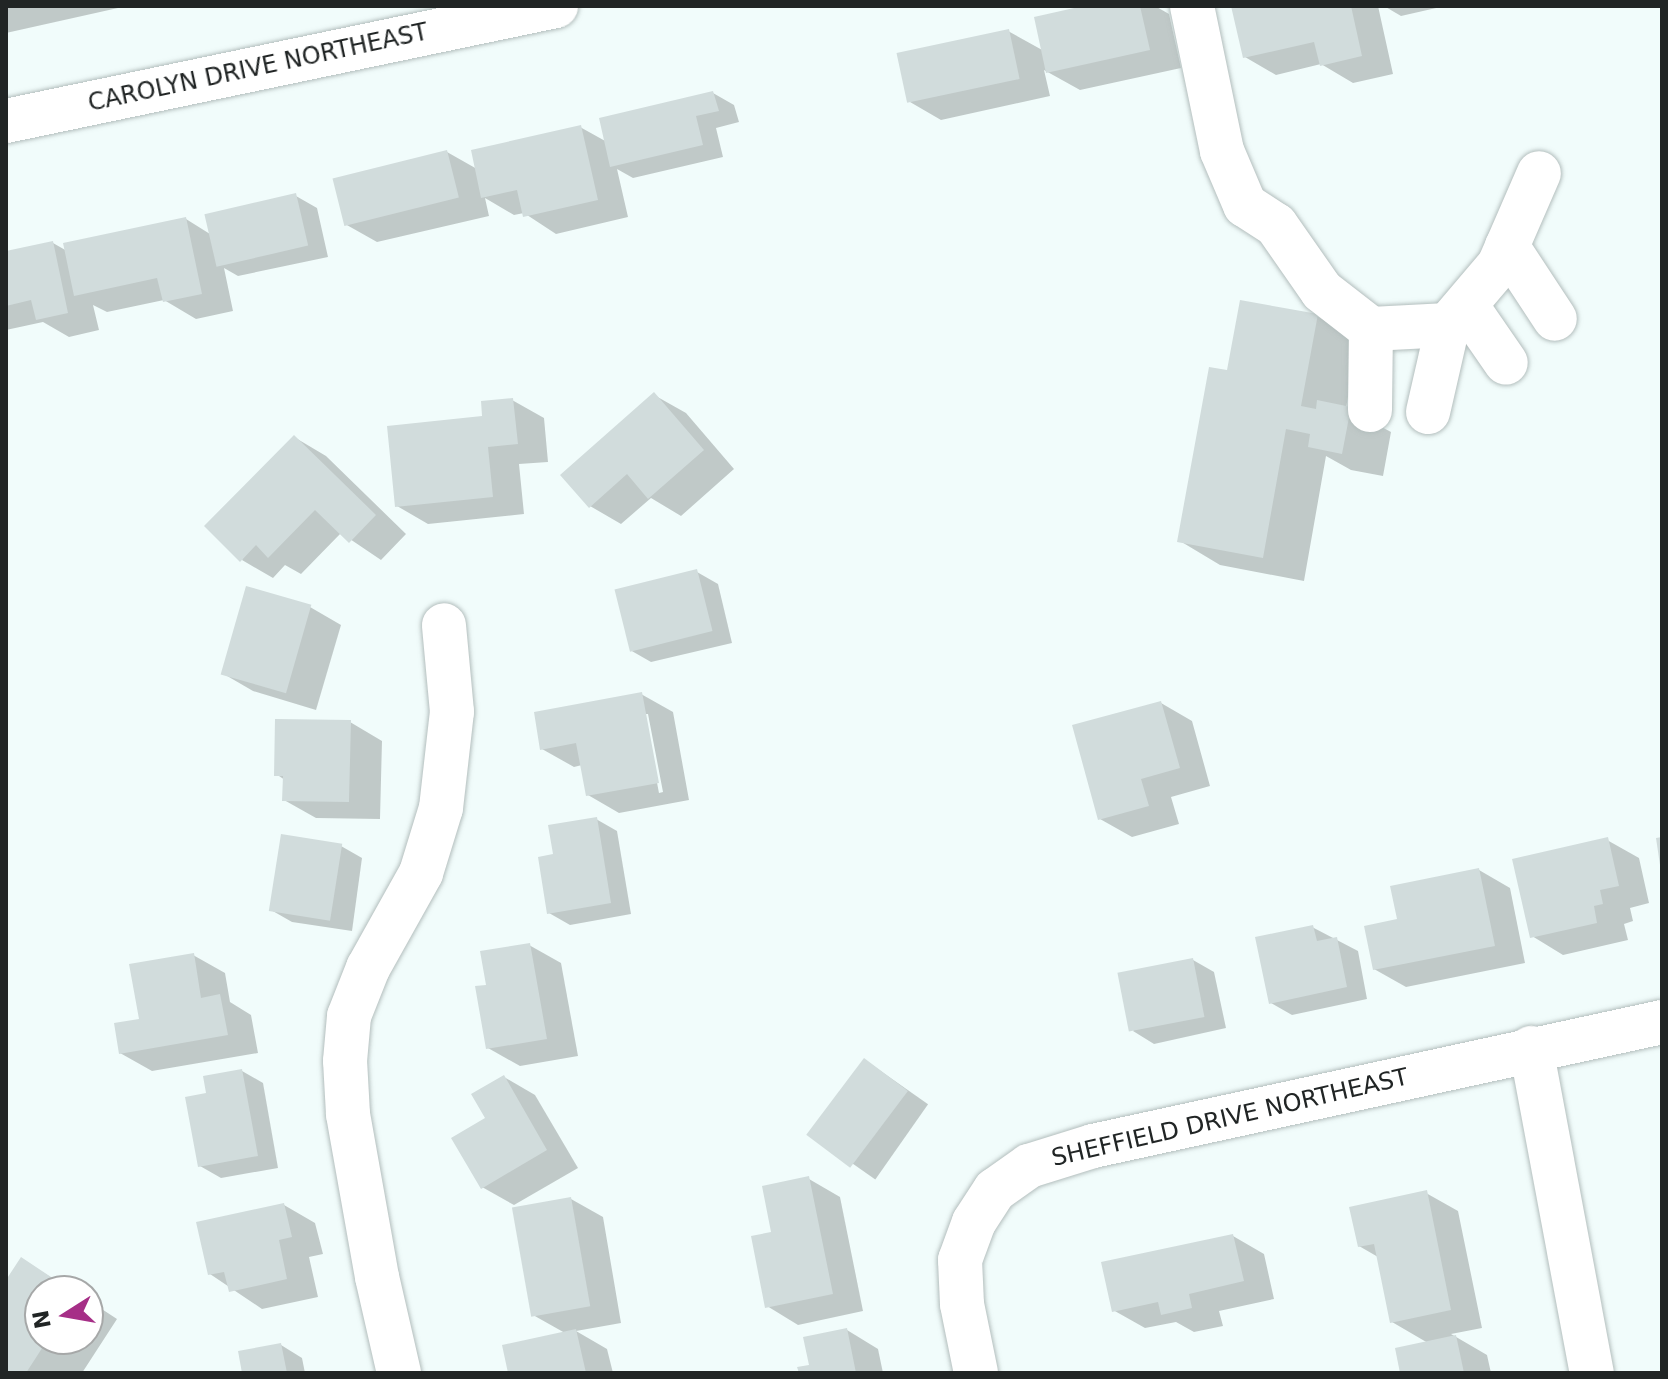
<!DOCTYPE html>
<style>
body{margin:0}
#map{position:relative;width:1668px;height:1379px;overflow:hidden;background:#f1fcfb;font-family:"DejaVu Sans",sans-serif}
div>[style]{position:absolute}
.shadow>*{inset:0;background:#0003;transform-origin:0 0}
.building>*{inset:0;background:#d1dcdc;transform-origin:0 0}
.roads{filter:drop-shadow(0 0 2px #b3bebd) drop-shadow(0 0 2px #b3bebd)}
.minor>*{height:44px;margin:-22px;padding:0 22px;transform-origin:22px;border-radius:22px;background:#fff}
span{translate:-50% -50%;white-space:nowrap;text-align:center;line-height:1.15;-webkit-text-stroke:8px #fff;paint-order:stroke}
.street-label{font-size:24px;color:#212525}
.frame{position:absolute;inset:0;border:8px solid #212525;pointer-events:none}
.north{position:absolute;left:24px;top:1275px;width:80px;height:80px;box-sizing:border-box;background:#fff;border:2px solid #a6a8a8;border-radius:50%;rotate:259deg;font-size:22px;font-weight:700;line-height:32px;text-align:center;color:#212525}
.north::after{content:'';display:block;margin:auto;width:28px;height:36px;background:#a62f87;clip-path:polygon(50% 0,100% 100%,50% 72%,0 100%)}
</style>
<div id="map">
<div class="shadow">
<div style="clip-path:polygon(6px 6px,118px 6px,118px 8px,6px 33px)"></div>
<div style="clip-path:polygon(1092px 6px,1155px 6px,1169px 14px,1181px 68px,1080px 90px,1044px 70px,1050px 96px,941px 120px,910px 102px,1008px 31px,1044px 51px)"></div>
<div style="clip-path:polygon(1233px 6px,1378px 6px,1393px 74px,1353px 83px,1321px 64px,1276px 75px,1245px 57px)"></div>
<div style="clip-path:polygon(1384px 6px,1445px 6px,1401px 16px)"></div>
<div style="clip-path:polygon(713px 93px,734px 105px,739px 122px,716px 128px,723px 157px,633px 178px,617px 169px,628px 217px,556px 234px,524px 213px,514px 215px,485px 198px,489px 216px,377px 242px,345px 224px,447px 152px,477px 169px,580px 127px,607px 142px)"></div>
<div style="clip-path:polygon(296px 196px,317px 208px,328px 257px,238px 276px,224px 268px,233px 311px,196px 319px,164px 300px,107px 312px,93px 305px,99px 330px,69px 337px,43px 322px,6px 330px,6px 253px,53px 243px,67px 251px,186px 219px,210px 234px)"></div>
<div style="clip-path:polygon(1317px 316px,1358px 340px,1346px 408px,1391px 432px,1383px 476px,1351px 470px,1326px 456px,1304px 581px,1220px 565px,1180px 541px,1229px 373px)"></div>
<div style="clip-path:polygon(654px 395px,686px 413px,734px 469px,681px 516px,651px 498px,621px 524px,590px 506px)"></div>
<div style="clip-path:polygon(512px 400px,544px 418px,548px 462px,519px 464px,524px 514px,428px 524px,397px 506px,484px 418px)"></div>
<div style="clip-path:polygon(294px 437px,326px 456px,406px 534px,381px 560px,341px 533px,301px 574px,285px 565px,273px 578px,242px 560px)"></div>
<div style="clip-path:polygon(697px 572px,718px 584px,732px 643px,651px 662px,630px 650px)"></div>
<div style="clip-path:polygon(310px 607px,341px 625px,316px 710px,253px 691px,222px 673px)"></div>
<div style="clip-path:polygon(evenodd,641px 694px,673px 712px,689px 800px,619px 813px,588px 795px,582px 765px,574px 767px,542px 749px,641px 694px,644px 714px,648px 714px,663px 792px,659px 793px,644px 714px)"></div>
<div style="clip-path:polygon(1161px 703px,1192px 721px,1210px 786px,1171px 797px,1179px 824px,1132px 837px,1100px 819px)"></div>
<div style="clip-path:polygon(350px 722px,382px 741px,380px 819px,316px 818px,284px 800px,285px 780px,276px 774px)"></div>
<div style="clip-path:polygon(596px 819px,617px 831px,631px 914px,570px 925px,549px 913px,555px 856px)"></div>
<div style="clip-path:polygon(1607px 840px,1639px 858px,1649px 903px,1630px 908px,1633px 921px,1624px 924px,1628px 940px,1563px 955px,1532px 936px)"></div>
<div style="clip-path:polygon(341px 846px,362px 858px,352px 931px,292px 922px,271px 910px)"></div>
<div style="clip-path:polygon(1479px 870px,1510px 888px,1525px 963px,1406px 987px,1374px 969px,1399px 921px)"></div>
<div style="clip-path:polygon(1312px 927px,1358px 951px,1367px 999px,1292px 1015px,1271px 1003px)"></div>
<div style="clip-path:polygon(529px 945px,561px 963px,578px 1056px,520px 1066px,488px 1048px,489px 986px)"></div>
<div style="clip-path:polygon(193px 955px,225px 973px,230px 1002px,251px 1015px,258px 1053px,152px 1071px,120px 1053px)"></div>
<div style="clip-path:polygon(1193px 960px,1214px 972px,1226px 1028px,1154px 1044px,1133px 1031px)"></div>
<div style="left:865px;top:1060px;width:77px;height:92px;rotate:35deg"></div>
<div style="clip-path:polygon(242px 1071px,263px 1083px,278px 1168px,221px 1178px,200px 1166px,208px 1094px)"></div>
<div style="clip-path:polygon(504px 1077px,535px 1095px,578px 1168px,514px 1205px,482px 1187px,488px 1118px)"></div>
<div style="clip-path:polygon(809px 1179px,840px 1197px,863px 1311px,798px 1325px,767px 1306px,773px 1234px)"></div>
<div style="clip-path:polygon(1426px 1193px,1458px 1211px,1482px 1328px,1451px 1334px,1487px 1355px,1491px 1373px,1402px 1373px,1428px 1343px,1392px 1322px,1378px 1257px,1359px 1246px)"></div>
<div style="clip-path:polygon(571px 1199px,603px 1217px,621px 1323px,576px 1331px,607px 1349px,613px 1373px,510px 1373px,565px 1333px,533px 1315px)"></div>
<div style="clip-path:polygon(284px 1205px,315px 1223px,323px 1254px,309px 1257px,318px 1297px,262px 1309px,210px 1274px)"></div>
<div style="clip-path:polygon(1233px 1236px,1264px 1254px,1274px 1299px,1219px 1311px,1223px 1326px,1194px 1332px,1176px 1322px,1145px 1328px,1113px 1310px)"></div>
<div style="clip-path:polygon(22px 1260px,74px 1291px,40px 1291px,40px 1339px,88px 1339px,88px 1300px,117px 1319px,82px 1373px,6px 1373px,6px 1283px)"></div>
<div style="clip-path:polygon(847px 1330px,878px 1349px,883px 1373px,801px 1373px)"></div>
<div style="clip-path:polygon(281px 1345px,302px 1358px,305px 1373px,244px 1373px)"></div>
</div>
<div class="building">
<div style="clip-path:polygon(1083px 6px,1140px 6px,1150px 50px,1046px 73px,1034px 17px)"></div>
<div style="clip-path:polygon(1231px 6px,1351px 6px,1362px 56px,1320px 66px,1314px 42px,1243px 58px)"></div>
<div style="left:1009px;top:29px;width:51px;height:115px;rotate:78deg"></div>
<div style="clip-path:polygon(713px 91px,719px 111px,696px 116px,703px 145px,610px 167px,599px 118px)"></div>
<div style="clip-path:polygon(581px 125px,598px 200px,523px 217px,517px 190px,481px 198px,471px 150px)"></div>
<div style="left:447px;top:150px;width:49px;height:118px;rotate:76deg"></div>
<div style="left:296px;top:193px;width:54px;height:94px;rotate:77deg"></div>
<div style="clip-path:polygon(186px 217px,202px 294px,163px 302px,157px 278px,74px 296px,63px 243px)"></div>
<div style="clip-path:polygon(53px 241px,68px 313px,36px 320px,31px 300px,6px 306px,6px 251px)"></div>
<div style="clip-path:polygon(1240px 300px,1318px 314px,1301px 406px,1316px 409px,1317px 400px,1351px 407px,1342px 454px,1308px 447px,1310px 434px,1286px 429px,1263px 558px,1177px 542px,1209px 367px,1227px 370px)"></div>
<div style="clip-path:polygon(654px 392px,704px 450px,648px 499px,627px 474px,589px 508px,560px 475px)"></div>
<div style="clip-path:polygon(513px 398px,518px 444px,488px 447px,493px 497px,395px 507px,387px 426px,482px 416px,481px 401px)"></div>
<div style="clip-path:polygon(294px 435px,376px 515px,349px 543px,315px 510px,268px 558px,256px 545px,240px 562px,204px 526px)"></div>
<div style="left:697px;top:569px;width:64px;height:85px;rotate:76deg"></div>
<div style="left:246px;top:586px;width:68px;height:92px;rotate:16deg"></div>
<div style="clip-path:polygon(642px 692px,659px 783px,586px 796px,576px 743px,540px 750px,534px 712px)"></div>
<div style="clip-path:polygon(1161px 701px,1180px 768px,1141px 779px,1149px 806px,1098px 820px,1072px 725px)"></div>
<div style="clip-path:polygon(275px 719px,351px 720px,349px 802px,282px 801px,283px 776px,274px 776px)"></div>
<div style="clip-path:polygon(597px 817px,611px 903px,547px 914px,538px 857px,553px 854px,548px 825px)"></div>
<div style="left:281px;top:834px;width:62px;height:78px;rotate:9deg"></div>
<div style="clip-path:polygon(1608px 837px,1619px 886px,1600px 890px,1603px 904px,1594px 906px,1597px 923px,1530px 938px,1512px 859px)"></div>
<div style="clip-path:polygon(1662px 837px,1662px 865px,1660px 865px,1656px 838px)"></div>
<div style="clip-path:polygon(1479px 868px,1495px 946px,1373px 970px,1364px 926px,1397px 919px,1390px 886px)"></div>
<div style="clip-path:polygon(1313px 925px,1317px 941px,1337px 937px,1347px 987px,1269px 1004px,1255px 937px)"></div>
<div style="clip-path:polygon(530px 943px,547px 1039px,486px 1049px,475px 986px,486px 985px,480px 951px)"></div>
<div style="clip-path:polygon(194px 953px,201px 998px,220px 994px,228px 1035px,119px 1054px,114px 1023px,139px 1019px,129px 964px)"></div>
<div style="left:1193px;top:958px;width:60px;height:77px;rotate:79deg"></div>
<div style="left:864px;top:1058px;width:55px;height:96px;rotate:37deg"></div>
<div style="clip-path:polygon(242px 1069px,258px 1156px,198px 1167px,185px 1097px,206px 1093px,203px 1076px)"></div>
<div style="clip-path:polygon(504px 1075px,547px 1150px,481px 1189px,451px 1138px,485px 1118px,471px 1094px)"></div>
<div style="clip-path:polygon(809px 1176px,833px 1294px,765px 1308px,751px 1236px,771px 1232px,762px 1186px)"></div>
<div style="clip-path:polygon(1427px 1190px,1451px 1310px,1390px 1323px,1374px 1244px,1358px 1247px,1349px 1207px)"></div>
<div style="left:571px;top:1197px;width:111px;height:60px;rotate:80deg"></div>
<div style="clip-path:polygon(284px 1203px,292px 1237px,279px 1240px,287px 1279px,229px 1292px,224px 1272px,208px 1275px,196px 1222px)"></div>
<div style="clip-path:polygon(1233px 1234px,1244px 1281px,1189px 1294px,1192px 1308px,1161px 1315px,1158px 1302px,1112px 1312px,1101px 1262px)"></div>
<div style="clip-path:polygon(21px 1257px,72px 1291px,40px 1291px,40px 1339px,48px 1339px,26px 1373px,6px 1373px,6px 1280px)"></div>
<div style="clip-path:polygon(847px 1328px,856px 1373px,799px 1373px,797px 1367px,809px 1365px,803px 1337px)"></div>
<div style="clip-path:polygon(576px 1329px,586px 1373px,508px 1373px,502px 1345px)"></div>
<div style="clip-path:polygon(1456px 1335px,1464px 1373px,1400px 1373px,1395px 1348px)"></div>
<div style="clip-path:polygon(281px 1343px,287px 1373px,242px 1373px,238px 1351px)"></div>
</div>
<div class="roads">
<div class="minor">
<div style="left:1192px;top:6px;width:148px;rotate:78.3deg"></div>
<div style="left:1222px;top:151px;width:59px;rotate:66.9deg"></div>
<div style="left:1245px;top:205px;width:37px;rotate:33deg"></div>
<div style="left:1276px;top:225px;width:80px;rotate:55.1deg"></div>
<div style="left:1322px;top:291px;width:62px;rotate:37.8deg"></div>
<div style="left:1371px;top:329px;width:77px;rotate:-3deg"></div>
<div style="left:1448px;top:325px;width:79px;rotate:-49.6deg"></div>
<div style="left:1499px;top:265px;width:100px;rotate:-66.5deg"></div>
<div style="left:6px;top:121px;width:562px;rotate:-11.81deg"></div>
<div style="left:1507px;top:246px;width:87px;rotate:56.7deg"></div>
<div style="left:1466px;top:305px;width:70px;rotate:55.4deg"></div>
<div style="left:1370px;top:410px;width:81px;rotate:-89.3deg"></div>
<div style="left:1428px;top:412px;width:89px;rotate:-77.1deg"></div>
<div style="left:1531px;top:1048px;width:331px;rotate:79.4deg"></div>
<div style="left:399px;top:1373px;width:98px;rotate:-102.9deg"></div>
<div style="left:377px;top:1277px;width:166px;rotate:-100.1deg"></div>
<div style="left:348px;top:1114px;width:53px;rotate:-93.2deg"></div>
<div style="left:345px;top:1061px;width:45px;rotate:-84.9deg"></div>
<div style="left:349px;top:1016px;width:52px;rotate:-68.4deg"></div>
<div style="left:368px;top:968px;width:109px;rotate:-60.8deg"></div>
<div style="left:421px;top:873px;width:68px;rotate:-72.9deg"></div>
<div style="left:441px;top:808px;width:97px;rotate:-83.5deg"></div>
<div style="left:452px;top:712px;width:87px;rotate:-95.3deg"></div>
<div style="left:976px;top:1373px;width:70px;rotate:-101.5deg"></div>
<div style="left:962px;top:1304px;width:44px;rotate:-92.6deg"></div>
<div style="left:960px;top:1260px;width:40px;rotate:-69.8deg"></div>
<div style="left:974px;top:1222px;width:38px;rotate:-57deg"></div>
<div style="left:995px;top:1190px;width:42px;rotate:-35.2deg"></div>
<div style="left:1029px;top:1166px;width:67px;rotate:-17.4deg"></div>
<div style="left:1093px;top:1146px;width:582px;rotate:-12.29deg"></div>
</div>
</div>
<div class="street-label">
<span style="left:258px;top:68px;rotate:-12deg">CAROLYN DRIVE NORTHEAST</span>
<span style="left:1230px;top:1118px;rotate:-13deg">SHEFFIELD DRIVE NORTHEAST</span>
</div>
<div class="frame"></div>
<div class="north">N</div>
</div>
